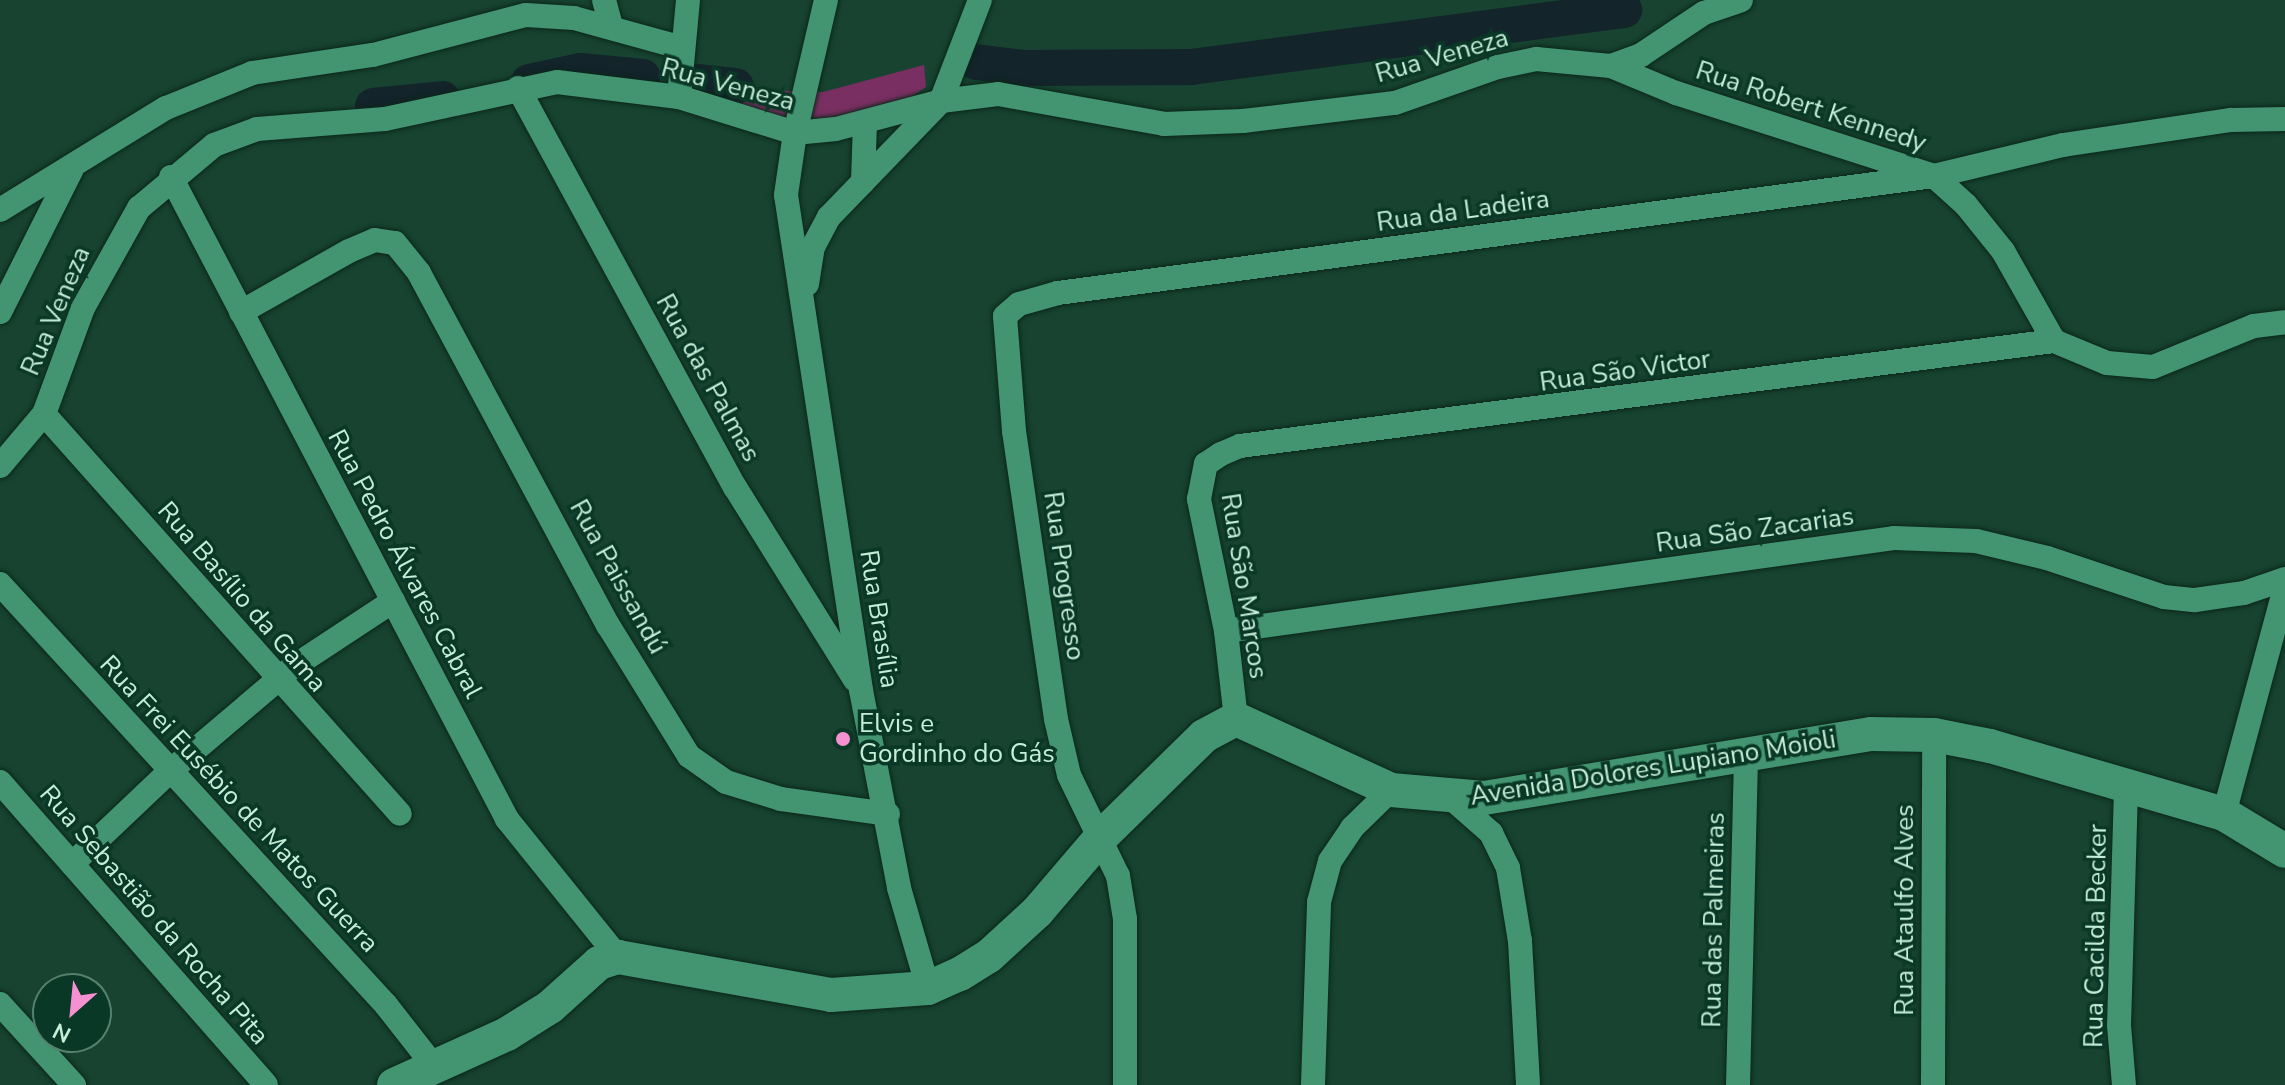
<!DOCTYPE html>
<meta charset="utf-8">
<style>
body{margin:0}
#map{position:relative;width:2285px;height:1085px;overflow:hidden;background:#174330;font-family:"Nunito Sans",sans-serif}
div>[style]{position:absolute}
.green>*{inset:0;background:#7a2f62}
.river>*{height:36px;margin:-18px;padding:0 18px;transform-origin:18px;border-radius:18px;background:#13242a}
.roads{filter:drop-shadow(0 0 2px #0c261b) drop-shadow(0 0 2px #0c261b)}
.minor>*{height:24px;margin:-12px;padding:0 12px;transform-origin:12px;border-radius:12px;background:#429570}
.secondary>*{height:34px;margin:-17px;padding:0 17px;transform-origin:17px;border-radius:17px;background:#429570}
.dots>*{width:22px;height:22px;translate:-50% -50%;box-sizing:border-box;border:4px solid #0a3826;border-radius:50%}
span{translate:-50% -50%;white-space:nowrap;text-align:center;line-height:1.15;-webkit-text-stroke:7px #0a3826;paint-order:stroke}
.street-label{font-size:26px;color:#c5edd8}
.poi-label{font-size:26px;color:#c5edd8}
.left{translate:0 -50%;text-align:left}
.north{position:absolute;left:32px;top:973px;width:80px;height:80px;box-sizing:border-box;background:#0a3826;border:2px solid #55806d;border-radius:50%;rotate:207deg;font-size:22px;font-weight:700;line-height:32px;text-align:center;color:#c5edd8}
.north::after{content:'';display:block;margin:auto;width:28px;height:36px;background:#f590d1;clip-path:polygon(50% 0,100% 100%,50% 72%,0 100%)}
</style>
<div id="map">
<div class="green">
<div style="clip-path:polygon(924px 65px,926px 87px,892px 109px,813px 123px,768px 125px,746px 109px,732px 89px,823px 92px)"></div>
</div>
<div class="river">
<div style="left:976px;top:62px;width:47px;rotate:7.3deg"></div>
<div style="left:1023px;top:68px;width:168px;rotate:-0.3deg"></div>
<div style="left:1191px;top:67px;width:437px;rotate:-7.5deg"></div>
<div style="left:529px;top:82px;width:52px;rotate:-12.2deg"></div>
<div style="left:580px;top:71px;width:63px;rotate:5.4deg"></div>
<div style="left:697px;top:82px;width:39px;rotate:6deg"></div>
<div style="left:373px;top:106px;width:70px;rotate:-5.7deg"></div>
</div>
<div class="roads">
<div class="minor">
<div style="left:604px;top:0;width:28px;rotate:75deg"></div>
<div style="left:826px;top:0;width:137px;rotate:103.1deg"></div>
<div style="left:795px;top:133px;width:63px;rotate:98.3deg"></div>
<div style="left:786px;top:195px;width:501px;rotate:81.38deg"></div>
<div style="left:861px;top:690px;width:202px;rotate:79.1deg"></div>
<div style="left:899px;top:888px;width:104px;rotate:73.8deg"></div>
<div style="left:1611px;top:66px;width:70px;rotate:22.6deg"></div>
<div style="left:1676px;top:93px;width:271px;rotate:17.8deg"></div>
<div style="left:1934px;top:176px;width:43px;rotate:42.2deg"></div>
<div style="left:1966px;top:205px;width:59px;rotate:51.2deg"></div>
<div style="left:2003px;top:251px;width:103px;rotate:60.5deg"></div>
<div style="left:2054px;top:341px;width:57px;rotate:22.5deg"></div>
<div style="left:2107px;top:363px;width:46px;rotate:5deg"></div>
<div style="left:2153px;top:367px;width:109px;rotate:-22.1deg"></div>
<div style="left:2254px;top:326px;width:31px;rotate:-7deg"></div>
<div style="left:518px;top:88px;width:454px;rotate:61.5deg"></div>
<div style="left:735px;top:487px;width:227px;rotate:58.1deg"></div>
<div style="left:679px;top:97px;width:97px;rotate:-84.7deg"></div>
<div style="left:171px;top:177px;width:725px;rotate:62.37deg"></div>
<div style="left:507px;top:819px;width:177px;rotate:51.2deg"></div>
<div style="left:863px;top:182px;width:59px;rotate:-88.1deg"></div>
<div style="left:0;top:210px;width:195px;rotate:-31.6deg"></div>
<div style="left:166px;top:108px;width:93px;rotate:-22.1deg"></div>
<div style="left:252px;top:73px;width:122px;rotate:-8.5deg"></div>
<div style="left:373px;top:55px;width:158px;rotate:-14.7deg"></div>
<div style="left:526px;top:15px;width:48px;rotate:3.6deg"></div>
<div style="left:574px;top:18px;width:113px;rotate:15.4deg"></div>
<div style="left:807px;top:284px;width:37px;rotate:-81deg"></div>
<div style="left:813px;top:247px;width:34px;rotate:-62deg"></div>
<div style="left:829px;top:217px;width:161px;rotate:-46deg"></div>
<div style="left:941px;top:101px;width:108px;rotate:-68.9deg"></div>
<div style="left:0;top:312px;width:160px;rotate:-63.3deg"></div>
<div style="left:241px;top:312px;width:124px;rotate:-29.5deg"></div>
<div style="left:349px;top:251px;width:28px;rotate:-23deg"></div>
<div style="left:375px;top:240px;width:20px;rotate:9deg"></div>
<div style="left:395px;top:243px;width:38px;rotate:51deg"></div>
<div style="left:419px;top:273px;width:400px;rotate:61.8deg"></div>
<div style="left:608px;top:625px;width:154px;rotate:58.3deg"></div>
<div style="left:689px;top:756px;width:45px;rotate:35.1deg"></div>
<div style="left:726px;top:782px;width:58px;rotate:17.2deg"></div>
<div style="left:781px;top:799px;width:108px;rotate:8deg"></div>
<div style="left:44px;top:414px;width:535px;rotate:48.33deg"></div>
<div style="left:0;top:466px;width:68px;rotate:-49.8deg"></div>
<div style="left:44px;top:414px;width:113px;rotate:-69.8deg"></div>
<div style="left:83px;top:308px;width:115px;rotate:-60.8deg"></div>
<div style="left:139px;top:208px;width:98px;rotate:-40deg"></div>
<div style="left:214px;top:145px;width:46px;rotate:-20.4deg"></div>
<div style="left:257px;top:129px;width:128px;rotate:-4.5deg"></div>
<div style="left:385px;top:119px;width:176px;rotate:-12.1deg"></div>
<div style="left:557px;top:82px;width:123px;rotate:7deg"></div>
<div style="left:679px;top:97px;width:121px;rotate:17.2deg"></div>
<div style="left:795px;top:133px;width:41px;rotate:-5.6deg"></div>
<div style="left:836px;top:129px;width:109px;rotate:-14.9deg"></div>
<div style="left:941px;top:101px;width:57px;rotate:-7deg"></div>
<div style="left:998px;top:94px;width:169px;rotate:10.2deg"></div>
<div style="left:1164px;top:124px;width:79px;rotate:-2.2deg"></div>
<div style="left:1243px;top:121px;width:153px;rotate:-6.8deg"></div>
<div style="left:1395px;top:103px;width:109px;rotate:-19.3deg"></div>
<div style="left:1498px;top:67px;width:39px;rotate:-12deg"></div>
<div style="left:1536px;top:59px;width:75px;rotate:5.3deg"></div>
<div style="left:1611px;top:66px;width:32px;rotate:-20deg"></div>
<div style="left:1641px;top:55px;width:76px;rotate:-33.7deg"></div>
<div style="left:1704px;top:13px;width:39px;rotate:-19deg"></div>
<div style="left:0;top:584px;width:571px;rotate:47.48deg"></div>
<div style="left:386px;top:1005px;width:76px;rotate:51.9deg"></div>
<div style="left:1226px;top:631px;width:674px;rotate:-7.93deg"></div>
<div style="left:1894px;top:538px;width:82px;rotate:2.1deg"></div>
<div style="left:1976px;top:541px;width:73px;rotate:13.5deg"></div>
<div style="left:2047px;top:558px;width:123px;rotate:18.4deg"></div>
<div style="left:2164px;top:597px;width:31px;rotate:6deg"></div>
<div style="left:2195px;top:600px;width:49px;rotate:-8.1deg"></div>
<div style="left:2244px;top:593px;width:43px;rotate:-18.9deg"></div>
<div style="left:1236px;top:719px;width:89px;rotate:-96.5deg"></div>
<div style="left:1226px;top:631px;width:135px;rotate:-101.6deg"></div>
<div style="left:1199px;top:499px;width:36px;rotate:-79deg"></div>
<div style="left:1206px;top:464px;width:18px;rotate:-34deg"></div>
<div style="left:1221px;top:454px;width:21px;rotate:-23deg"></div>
<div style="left:1240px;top:446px;width:821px;rotate:-7.35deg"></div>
<div style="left:0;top:782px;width:403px;rotate:48.7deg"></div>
<div style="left:1450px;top:797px;width:55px;rotate:41.3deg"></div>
<div style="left:1491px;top:833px;width:39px;rotate:64deg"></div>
<div style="left:1508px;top:868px;width:74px;rotate:80.7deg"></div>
<div style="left:1520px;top:941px;width:144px;rotate:86.8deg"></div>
<div style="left:2224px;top:814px;width:234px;rotate:-74.9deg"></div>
<div style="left:72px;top:864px;width:134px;rotate:-43.5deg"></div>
<div style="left:169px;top:772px;width:162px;rotate:-40.3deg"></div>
<div style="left:293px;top:667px;width:120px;rotate:-33.4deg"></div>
<div style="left:0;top:1004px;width:110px;rotate:47.6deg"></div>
<div style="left:1125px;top:1085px;width:166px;rotate:-90deg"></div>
<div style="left:1125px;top:919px;width:44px;rotate:-99.2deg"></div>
<div style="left:1118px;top:876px;width:112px;rotate:-115.9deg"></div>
<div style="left:1069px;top:775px;width:57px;rotate:-103.1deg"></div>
<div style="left:1056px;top:719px;width:291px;rotate:-98.3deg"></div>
<div style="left:1014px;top:431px;width:115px;rotate:-94.5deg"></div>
<div style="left:1005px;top:316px;width:18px;rotate:-41deg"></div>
<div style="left:1019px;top:304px;width:41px;rotate:-15.8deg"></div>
<div style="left:1058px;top:293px;width:884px;rotate:-7.61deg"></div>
<div style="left:1934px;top:176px;width:133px;rotate:-13.5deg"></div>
<div style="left:2063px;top:145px;width:170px;rotate:-8.5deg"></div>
<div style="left:2231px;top:120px;width:54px;rotate:-1.1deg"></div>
<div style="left:1313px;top:1085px;width:183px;rotate:-88.1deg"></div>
<div style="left:1319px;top:902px;width:42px;rotate:-75deg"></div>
<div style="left:1330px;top:861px;width:40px;rotate:-56deg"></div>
<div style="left:1352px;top:828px;width:54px;rotate:-44.3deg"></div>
<div style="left:1738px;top:1085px;width:329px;rotate:-88.6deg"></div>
<div style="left:1933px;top:1085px;width:350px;rotate:-89.8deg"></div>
<div style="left:2124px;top:1085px;width:60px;rotate:-94.8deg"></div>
<div style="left:2119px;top:1025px;width:237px;rotate:-88.3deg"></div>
</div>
<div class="secondary">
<div style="left:394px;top:1085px;width:124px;rotate:-24.3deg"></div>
<div style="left:507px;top:1034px;width:51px;rotate:-32.1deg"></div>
<div style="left:550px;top:1007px;width:66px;rotate:-41.9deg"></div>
<div style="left:599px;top:963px;width:20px;rotate:-18deg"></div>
<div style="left:618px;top:957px;width:216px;rotate:10.1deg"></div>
<div style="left:831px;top:995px;width:97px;rotate:-4.1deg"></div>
<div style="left:928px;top:988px;width:35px;rotate:-24deg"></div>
<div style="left:960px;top:974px;width:34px;rotate:-32deg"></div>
<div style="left:989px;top:956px;width:65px;rotate:-42.5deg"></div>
<div style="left:1037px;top:912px;width:99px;rotate:-49.5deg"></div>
<div style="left:1101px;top:837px;width:144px;rotate:-44.4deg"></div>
<div style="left:1204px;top:736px;width:36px;rotate:-28deg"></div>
<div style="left:1236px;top:719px;width:170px;rotate:24.6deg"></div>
<div style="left:1391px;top:790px;width:93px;rotate:4.9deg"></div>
<div style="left:1484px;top:798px;width:392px;rotate:-9.4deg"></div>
<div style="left:1871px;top:734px;width:63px;rotate:0.9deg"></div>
<div style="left:1934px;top:735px;width:57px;rotate:11.1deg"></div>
<div style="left:1990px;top:746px;width:244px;rotate:16.2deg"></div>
<div style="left:2224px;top:814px;width:71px;rotate:31.2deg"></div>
</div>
</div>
<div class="dots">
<div style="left:843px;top:739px;background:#f590d1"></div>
</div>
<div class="street-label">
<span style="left:1442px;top:56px;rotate:-16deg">Rua Veneza</span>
<span style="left:728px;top:85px;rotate:15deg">Rua Veneza</span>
<span style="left:1811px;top:107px;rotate:18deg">Rua Robert Kennedy</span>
<span style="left:1463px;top:211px;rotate:-8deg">Rua da Ladeira</span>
<span style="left:56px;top:311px;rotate:-67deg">Rua Veneza</span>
<span style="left:1625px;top:371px;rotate:-8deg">Rua São Victor</span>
<span style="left:708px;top:378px;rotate:61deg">Rua das Palmas</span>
<span style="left:1755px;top:530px;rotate:-8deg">Rua São Zacarias</span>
<span style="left:405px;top:564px;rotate:62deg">Rua Pedro Álvares Cabral</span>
<span style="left:1064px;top:576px;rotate:82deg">Rua Progresso</span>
<span style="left:618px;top:577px;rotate:61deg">Rua Paissandú</span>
<span style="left:1244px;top:586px;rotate:81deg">Rua São Marcos</span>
<span style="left:242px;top:597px;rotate:49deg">Rua Basílio da Gama</span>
<span style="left:879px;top:619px;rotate:81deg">Rua Brasília</span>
<span style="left:1653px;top:768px;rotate:-9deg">Avenida Dolores Lupiano Moioli</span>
<span style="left:239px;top:804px;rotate:47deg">Rua Frei Eusébio de Matos Guerra</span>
<span style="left:1905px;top:910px;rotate:-90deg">Rua Ataulfo Alves</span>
<span style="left:154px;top:915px;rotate:49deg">Rua Sebastião da Rocha Pita</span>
<span style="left:1714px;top:920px;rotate:-89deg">Rua das Palmeiras</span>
<span style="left:2096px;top:936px;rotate:-89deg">Rua Cacilda Becker</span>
</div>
<div class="poi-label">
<span class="left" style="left:859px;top:739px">Elvis e<br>Gordinho do Gás</span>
</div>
<div class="north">N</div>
</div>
